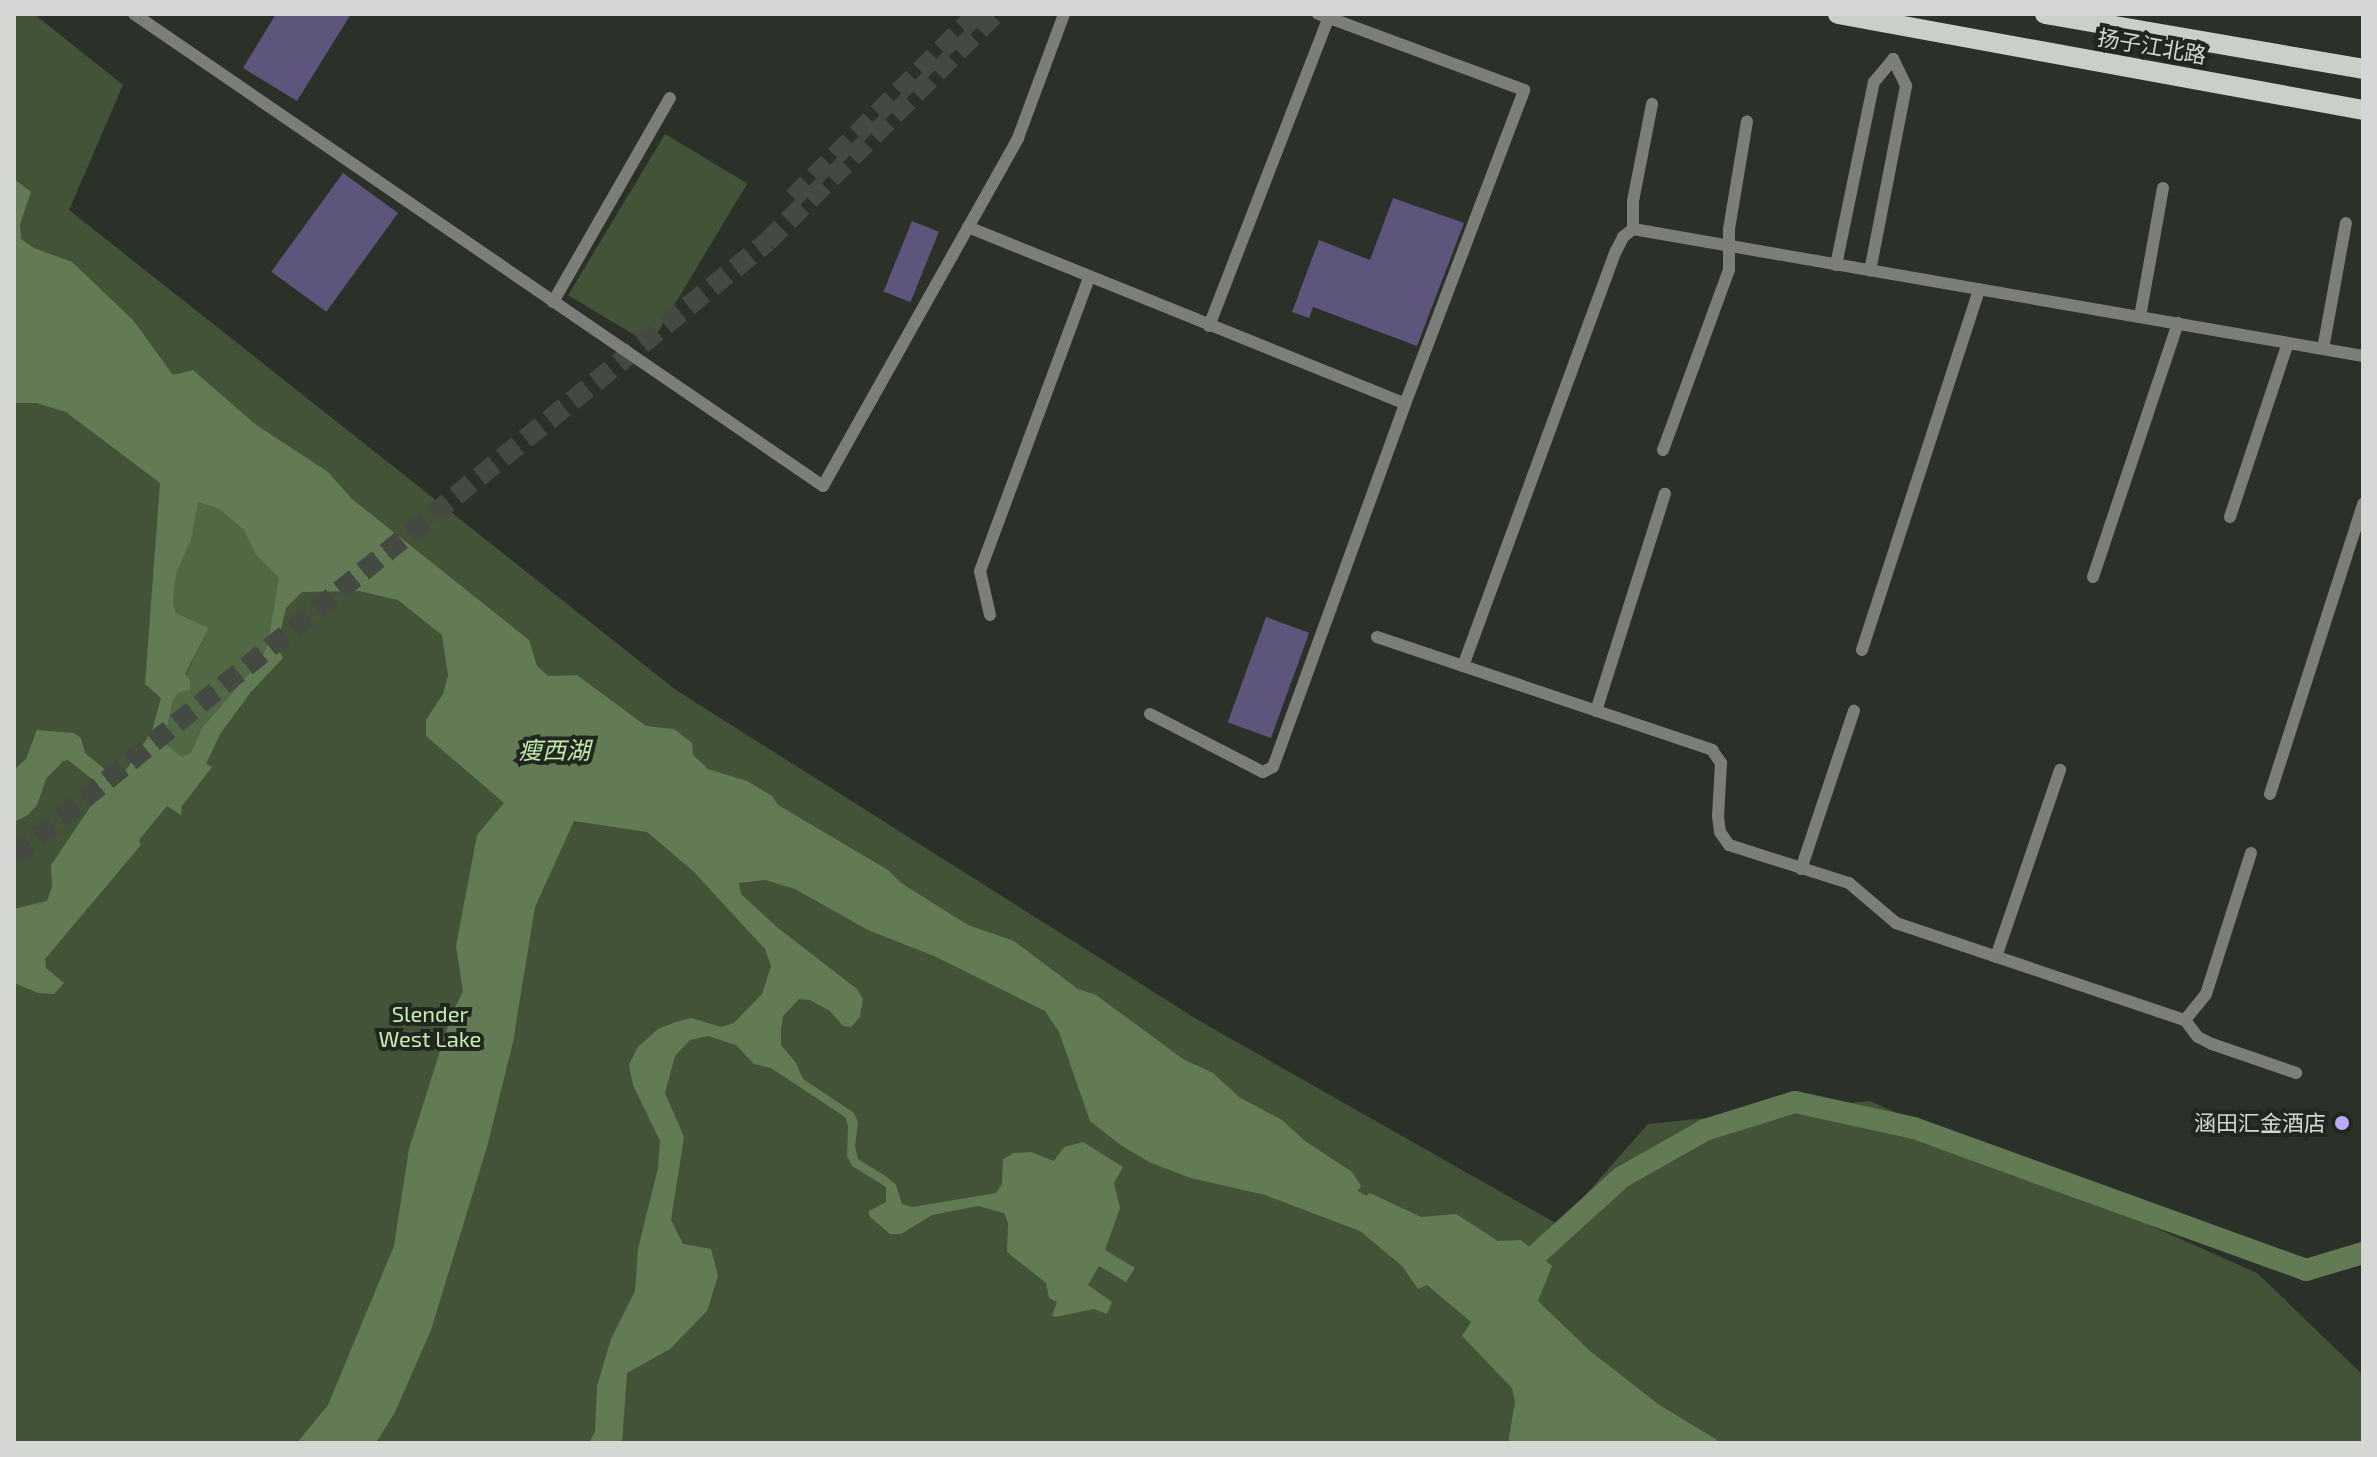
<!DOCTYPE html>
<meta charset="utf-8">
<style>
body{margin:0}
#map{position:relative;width:2377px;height:1457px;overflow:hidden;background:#2b3029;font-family:"Exo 2","Noto Sans SC",sans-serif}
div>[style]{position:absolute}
.green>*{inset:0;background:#425338;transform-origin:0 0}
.forest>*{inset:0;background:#516844}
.water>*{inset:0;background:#637b55}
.canal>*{height:22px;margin:-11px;padding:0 11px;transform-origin:11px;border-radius:11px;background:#637b55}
.building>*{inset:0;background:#5d557c;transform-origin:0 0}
.primary-tunnel>*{height:20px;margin-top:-10px;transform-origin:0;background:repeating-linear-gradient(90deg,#444942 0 20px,transparent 0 30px)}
.service>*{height:12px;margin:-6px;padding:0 6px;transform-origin:6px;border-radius:6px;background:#7c7e7a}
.primary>*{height:20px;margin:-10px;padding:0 10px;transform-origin:10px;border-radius:10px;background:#cacfc7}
.dots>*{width:22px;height:22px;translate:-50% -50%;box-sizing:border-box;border:4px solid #21261f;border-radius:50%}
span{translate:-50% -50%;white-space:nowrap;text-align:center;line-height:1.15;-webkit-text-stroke:8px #21261f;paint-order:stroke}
.street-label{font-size:22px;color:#d4d7d3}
.park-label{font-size:22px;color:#c6edaf}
.poi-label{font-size:22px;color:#d4d7d3}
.right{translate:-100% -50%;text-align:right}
.water-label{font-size:24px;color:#c3ebad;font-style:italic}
.frame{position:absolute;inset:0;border:16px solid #d4d7d3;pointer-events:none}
</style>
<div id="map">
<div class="green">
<div style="clip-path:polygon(14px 14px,34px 14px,123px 85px,69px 210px,676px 690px,1198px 1020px,1559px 1225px,1648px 1124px,1870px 1101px,2257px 1273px,2363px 1375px,2363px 1443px,14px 1443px)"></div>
<div style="left:665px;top:134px;width:96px;height:188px;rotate:31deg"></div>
</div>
<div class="forest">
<div style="clip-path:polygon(197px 502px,219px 509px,244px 530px,256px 555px,279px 578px,267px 646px,260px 661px,202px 728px,191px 753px,181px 757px,164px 744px,165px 735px,173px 702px,209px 628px,176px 613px,173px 602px,176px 574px,191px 540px)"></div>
</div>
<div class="water">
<div style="clip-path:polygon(evenodd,14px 179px,31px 192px,20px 224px,21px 239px,34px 248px,72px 262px,133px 320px,173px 375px,193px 370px,255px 424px,328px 472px,352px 499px,529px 640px,537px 666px,548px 676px,577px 675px,646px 726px,674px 729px,692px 743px,693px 755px,708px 769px,747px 781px,772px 796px,778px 805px,888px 870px,901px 883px,968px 925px,1014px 941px,1078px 989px,1096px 995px,1183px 1059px,1213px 1073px,1239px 1097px,1282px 1120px,1305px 1141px,1352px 1172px,1361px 1186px,1358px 1191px,1366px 1196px,1370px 1193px,1421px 1217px,1456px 1214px,1498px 1241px,1521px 1240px,1552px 1266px,1538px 1301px,1590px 1351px,1658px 1404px,1722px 1443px,1508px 1443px,1515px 1402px,1512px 1388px,1462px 1336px,1471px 1322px,1427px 1285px,1418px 1289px,1402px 1266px,1360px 1231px,1265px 1195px,1191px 1178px,1151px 1163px,1122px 1146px,1090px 1121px,1059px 1032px,1045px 1011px,934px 956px,868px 930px,795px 889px,765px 880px,739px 883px,741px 894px,778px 928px,857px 989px,863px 999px,860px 1017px,851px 1027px,843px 1026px,830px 1011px,810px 1000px,799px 999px,783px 1016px,781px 1028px,781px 1045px,796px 1063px,803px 1079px,854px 1113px,858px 1122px,855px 1146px,858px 1159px,887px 1177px,896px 1185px,902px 1204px,912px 1207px,996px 1193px,1002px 1184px,1003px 1159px,1014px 1153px,1031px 1152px,1054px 1161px,1064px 1147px,1083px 1142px,1123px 1167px,1114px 1183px,1120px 1208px,1105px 1250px,1135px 1268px,1126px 1282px,1099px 1266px,1088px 1285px,1112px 1302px,1107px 1314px,1094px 1309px,1056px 1317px,1052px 1316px,1057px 1302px,1049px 1298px,1046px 1283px,1007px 1252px,1008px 1223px,1004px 1213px,978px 1206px,932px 1215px,901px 1234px,890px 1234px,869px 1216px,869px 1211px,886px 1202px,886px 1187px,852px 1166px,847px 1156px,848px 1125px,845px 1117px,771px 1068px,754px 1064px,736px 1045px,708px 1036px,690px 1040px,675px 1056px,665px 1093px,684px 1137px,671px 1220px,683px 1244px,711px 1249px,718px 1276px,707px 1311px,670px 1349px,627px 1373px,622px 1443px,589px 1443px,595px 1431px,597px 1386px,611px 1339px,635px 1291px,638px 1249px,658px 1168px,660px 1141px,633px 1085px,629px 1065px,637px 1048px,658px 1029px,676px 1022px,691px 1018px,721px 1027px,734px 1023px,762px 994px,771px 966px,765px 949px,693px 871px,647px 832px,574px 821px,535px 907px,513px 1042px,487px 1147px,431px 1330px,395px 1412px,376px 1443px,297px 1443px,328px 1405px,394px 1246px,409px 1149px,452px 1013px,463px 992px,456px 946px,477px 835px,504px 803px,426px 736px,426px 720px,443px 694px,448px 675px,442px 635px,398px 600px,359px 591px,302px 592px,286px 608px,277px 646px,283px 658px,251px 692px,220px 734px,206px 764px,212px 767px,182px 806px,181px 815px,167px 806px,139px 840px,141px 845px,45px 959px,46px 968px,64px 983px,54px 994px,38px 993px,14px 983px,14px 909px,47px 901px,52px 887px,51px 865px,99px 794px,96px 782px,68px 760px,63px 761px,46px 779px,37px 805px,28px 815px,14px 822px,14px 770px,26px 759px,37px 730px,74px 733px,81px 738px,85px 753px,108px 772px,124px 773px,152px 731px,161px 698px,145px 684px,160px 483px,66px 412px,36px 403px,14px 403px,14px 179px,198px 502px,219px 509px,244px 530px,256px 555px,279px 578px,267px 646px,260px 661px,202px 728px,191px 753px,182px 757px,165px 744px,165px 735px,173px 701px,178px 693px,190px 690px,190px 681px,185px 674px,209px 628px,176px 613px,173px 602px,176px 574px,191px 540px,198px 502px)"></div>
</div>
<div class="canal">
<div style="left:1516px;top:1273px;width:143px;rotate:-42.2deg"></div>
<div style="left:1622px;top:1177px;width:95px;rotate:-29.5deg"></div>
<div style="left:1705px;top:1130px;width:94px;rotate:-17.3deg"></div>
<div style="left:1795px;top:1102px;width:122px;rotate:12.3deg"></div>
<div style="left:1914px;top:1128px;width:417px;rotate:19.9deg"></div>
<div style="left:2306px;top:1270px;width:59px;rotate:-16.6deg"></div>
</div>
<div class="building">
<div style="clip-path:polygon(276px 14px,351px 14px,297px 101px,243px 68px)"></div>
<div style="left:343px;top:173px;width:68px;height:122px;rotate:36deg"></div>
<div style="clip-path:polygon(1393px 198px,1464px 223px,1417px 346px,1313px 307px,1309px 318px,1292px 312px,1319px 240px,1370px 260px)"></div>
<div style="left:912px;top:221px;width:29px;height:76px;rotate:22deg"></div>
<div style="left:1266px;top:617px;width:46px;height:112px;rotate:20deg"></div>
</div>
<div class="primary-tunnel">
<div style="left:793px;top:198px;width:260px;rotate:-45deg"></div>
<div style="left:14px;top:856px;width:972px;rotate:-39.19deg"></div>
<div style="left:767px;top:242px;width:322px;rotate:-45deg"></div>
</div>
<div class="service">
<div style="left:134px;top:14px;width:835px;rotate:34.41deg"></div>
<div style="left:823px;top:486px;width:399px;rotate:-60.7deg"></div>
<div style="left:1018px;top:138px;width:132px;rotate:-69.6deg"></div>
<div style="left:968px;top:227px;width:471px;rotate:22deg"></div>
<div style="left:1633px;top:229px;width:28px;rotate:-90deg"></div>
<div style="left:1633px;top:201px;width:99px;rotate:-78.9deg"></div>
<div style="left:1836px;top:265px;width:187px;rotate:-78.3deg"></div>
<div style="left:1874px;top:82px;width:30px;rotate:-50deg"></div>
<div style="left:1893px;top:59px;width:30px;rotate:64deg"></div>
<div style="left:1906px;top:86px;width:188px;rotate:101deg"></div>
<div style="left:553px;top:302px;width:235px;rotate:-60.2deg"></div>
<div style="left:2140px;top:317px;width:131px;rotate:-79.9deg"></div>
<div style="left:1209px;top:326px;width:335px;rotate:-68.8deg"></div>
<div style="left:2323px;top:349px;width:128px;rotate:-79.7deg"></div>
<div style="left:1663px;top:450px;width:192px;rotate:-69.9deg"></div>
<div style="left:1729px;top:270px;width:41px;rotate:-90deg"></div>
<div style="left:1729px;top:229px;width:109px;rotate:-80.5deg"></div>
<div style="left:2230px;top:517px;width:183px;rotate:-71.6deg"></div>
<div style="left:2093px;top:577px;width:268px;rotate:-71.5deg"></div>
<div style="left:990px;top:615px;width:45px;rotate:-102.8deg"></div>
<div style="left:980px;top:571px;width:313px;rotate:-69.6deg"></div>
<div style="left:1377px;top:637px;width:354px;rotate:18.6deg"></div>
<div style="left:1712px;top:750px;width:16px;rotate:55deg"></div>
<div style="left:1721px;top:763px;width:53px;rotate:93.2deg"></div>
<div style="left:1718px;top:816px;width:16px;rotate:83deg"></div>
<div style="left:1720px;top:832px;width:16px;rotate:55deg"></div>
<div style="left:1729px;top:845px;width:126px;rotate:17.6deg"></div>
<div style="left:1849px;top:883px;width:62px;rotate:40.4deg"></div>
<div style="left:1896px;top:923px;width:305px;rotate:18.6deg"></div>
<div style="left:2185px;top:1020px;width:21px;rotate:53deg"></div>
<div style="left:2198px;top:1037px;width:16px;rotate:27deg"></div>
<div style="left:2212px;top:1044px;width:89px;rotate:19deg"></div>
<div style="left:1862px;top:650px;width:379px;rotate:-72deg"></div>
<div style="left:1463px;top:666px;width:442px;rotate:-69.8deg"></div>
<div style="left:1616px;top:251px;width:16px;rotate:-63deg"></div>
<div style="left:1623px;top:237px;width:13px;rotate:-39deg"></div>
<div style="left:1633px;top:229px;width:741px;rotate:9.87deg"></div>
<div style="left:1596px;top:711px;width:228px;rotate:-72.4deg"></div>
<div style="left:1150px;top:714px;width:127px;rotate:27.2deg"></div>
<div style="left:1263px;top:772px;width:11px;rotate:-27deg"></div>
<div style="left:1273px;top:767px;width:386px;rotate:-70deg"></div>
<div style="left:1405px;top:404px;width:336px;rotate:-69.2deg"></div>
<div style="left:1524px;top:90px;width:220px;rotate:-159.7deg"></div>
<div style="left:2270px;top:794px;width:305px;rotate:-72.2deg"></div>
<div style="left:1801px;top:869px;width:167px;rotate:-71.5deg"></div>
<div style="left:1996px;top:957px;width:198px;rotate:-71.1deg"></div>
<div style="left:2185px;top:1020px;width:33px;rotate:-51deg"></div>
<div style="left:2206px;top:994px;width:148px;rotate:-72.3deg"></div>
</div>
<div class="primary">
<div style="left:1838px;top:14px;width:534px;rotate:10.36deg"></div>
<div style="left:2045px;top:14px;width:323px;rotate:9.8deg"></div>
</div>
<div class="dots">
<div style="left:2342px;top:1123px;background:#bbaaf6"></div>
</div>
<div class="street-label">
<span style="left:2152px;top:46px;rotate:10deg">扬子江北路</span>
</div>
<div class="park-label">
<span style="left:430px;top:1026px">Slender<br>West Lake</span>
</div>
<div class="poi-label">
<span class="right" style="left:2326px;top:1123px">涵田汇金酒店</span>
</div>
<div class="water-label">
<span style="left:554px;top:750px">瘦西湖</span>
</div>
<div class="frame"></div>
</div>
